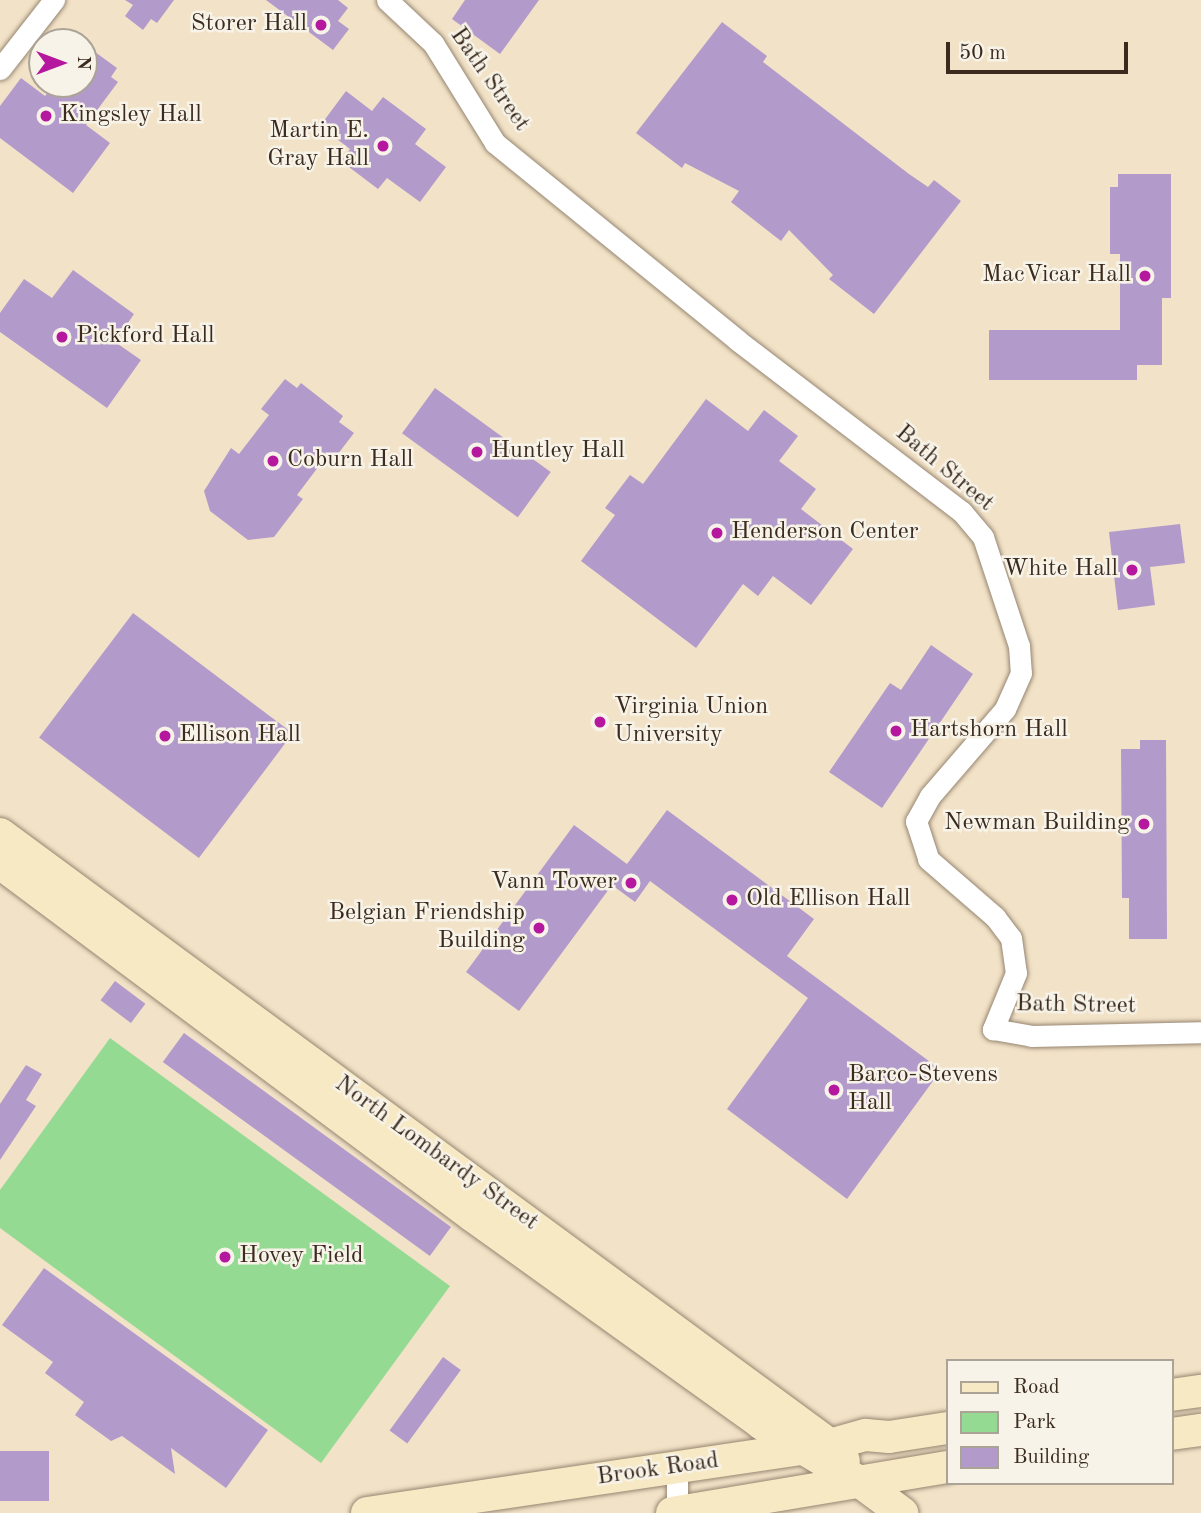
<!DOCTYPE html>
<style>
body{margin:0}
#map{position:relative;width:1201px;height:1513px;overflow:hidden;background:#f2e2c7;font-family:"Old Standard TT",serif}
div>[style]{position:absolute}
.green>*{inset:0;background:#95da93}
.building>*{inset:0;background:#b29bcb;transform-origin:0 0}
.roads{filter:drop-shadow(0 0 2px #968672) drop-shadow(0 0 2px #968672)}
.minor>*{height:21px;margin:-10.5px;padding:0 10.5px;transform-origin:10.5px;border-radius:10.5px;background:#fff}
.secondary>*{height:32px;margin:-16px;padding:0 16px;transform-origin:16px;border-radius:16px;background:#f7e9c3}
.dots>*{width:19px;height:19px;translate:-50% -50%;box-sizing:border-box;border:4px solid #f7f3e8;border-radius:50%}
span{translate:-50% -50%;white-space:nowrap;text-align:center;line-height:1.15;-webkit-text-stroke:5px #f7f3e8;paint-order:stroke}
.poi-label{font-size:24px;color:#3b2a1e}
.right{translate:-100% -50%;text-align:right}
.left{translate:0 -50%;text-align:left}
.street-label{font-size:24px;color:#3b2a1e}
.legend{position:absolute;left:946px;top:1359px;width:228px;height:126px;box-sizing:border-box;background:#f7f3e8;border:2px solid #aca397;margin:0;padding:9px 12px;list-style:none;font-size:21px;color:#3b2a1e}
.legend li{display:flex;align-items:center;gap:14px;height:35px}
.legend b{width:35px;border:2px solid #aca397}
.north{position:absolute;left:28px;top:28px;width:70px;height:70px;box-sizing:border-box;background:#f7f3e8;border:2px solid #aca397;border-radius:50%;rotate:90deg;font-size:19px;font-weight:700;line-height:28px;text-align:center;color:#3b2a1e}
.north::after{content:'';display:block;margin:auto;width:24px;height:32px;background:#b5179e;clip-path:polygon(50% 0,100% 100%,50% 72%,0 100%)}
.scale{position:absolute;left:946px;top:42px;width:182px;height:32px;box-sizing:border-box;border:4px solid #3b2a1e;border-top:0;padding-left:9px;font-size:21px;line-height:24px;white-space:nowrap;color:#3b2a1e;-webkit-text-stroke:5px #f7f3e8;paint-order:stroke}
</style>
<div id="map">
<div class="green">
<div style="clip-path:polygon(110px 1038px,450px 1286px,321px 1463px,0 1228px,0 1190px)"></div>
</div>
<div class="building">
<div style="clip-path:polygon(125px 0,174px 0,157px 23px,151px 19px,143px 30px,125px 16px,133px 5px)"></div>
<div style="clip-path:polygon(266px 0,338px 0,348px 8px,338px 21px,349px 29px,333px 50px)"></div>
<div style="clip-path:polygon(465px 0,539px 0,500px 54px,452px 19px)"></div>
<div style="clip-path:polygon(722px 22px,767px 56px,763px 62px,909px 174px,928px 187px,934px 180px,961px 201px,874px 314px,829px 279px,833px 275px,789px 230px,781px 241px,731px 202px,739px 191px,685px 163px,682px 168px,636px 133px)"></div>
<div style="clip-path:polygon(84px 44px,117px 68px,111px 77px,118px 82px,86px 125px,110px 143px,73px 193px,0 138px,0 106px,21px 78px,45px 96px,54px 84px,84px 84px)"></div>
<div style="clip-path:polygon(346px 91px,372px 111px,383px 97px,426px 129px,415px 144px,446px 167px,420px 202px,387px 178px,378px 189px,341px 161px,350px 149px,320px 126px)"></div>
<div style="clip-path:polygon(1118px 174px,1171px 174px,1171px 298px,1162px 298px,1162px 365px,1137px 365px,1137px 380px,989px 380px,989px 330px,1120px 330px,1120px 254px,1110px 254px,1110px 187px,1118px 187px)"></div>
<div style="clip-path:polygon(73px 270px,134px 314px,115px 342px,141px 360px,107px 408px,0 332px,0 313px,24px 279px,52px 298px)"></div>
<div style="clip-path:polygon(285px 379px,297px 388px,301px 383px,343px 416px,339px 422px,354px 433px,331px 463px,325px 458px,297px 495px,303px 499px,274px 537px,248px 540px,210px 511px,204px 491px,231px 448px,239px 454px,269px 415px,261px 409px)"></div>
<div style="left:435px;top:388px;width:143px;height:56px;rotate:36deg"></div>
<div style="clip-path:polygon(706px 399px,748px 431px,764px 410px,798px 436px,779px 461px,816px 489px,801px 509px,853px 549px,811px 605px,773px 576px,758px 596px,743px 584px,696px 648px,581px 561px,615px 515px,605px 508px,630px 475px,643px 484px)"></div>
<div style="clip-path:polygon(1180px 524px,1185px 563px,1150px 567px,1155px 605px,1118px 610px,1109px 532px)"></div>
<div style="left:133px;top:613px;width:200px;height:156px;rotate:37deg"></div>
<div style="clip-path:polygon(931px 645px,973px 674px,882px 808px,829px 772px,890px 683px,901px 690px)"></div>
<div style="clip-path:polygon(1140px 740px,1166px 740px,1167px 939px,1129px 939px,1129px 898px,1122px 898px,1121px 749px,1140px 749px)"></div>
<div style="clip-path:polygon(667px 810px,814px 919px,787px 956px,941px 1070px,847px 1199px,727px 1109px,808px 998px,650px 881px,635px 902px,612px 885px,519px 1011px,466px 972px,574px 825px,627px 864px)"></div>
<div style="left:115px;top:981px;width:38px;height:24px;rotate:37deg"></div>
<div style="left:184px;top:1033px;width:330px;height:36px;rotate:36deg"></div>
<div style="clip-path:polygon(26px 1065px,42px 1074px,26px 1100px,36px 1106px,0 1160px,0 1104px)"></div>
<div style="clip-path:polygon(44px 1268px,268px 1430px,226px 1488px,171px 1448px,175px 1474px,122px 1436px,111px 1441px,75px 1415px,84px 1402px,45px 1373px,53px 1362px,2px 1325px)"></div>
<div style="left:443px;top:1357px;width:22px;height:91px;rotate:36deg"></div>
<div style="left:0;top:1451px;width:49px;height:50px"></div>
</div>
<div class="roads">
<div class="minor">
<div style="left:387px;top:0;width:63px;rotate:43.1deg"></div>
<div style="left:433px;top:43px;width:118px;rotate:58.2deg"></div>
<div style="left:495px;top:143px;width:312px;rotate:39.1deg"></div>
<div style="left:737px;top:340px;width:283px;rotate:37.4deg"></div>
<div style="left:962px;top:512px;width:33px;rotate:50deg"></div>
<div style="left:983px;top:537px;width:115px;rotate:71.7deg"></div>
<div style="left:1019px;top:646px;width:27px;rotate:86deg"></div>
<div style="left:1021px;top:673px;width:39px;rotate:114deg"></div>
<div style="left:1005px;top:709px;width:115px;rotate:130.8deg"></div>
<div style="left:930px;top:796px;width:29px;rotate:119deg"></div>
<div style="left:916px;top:821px;width:40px;rotate:72deg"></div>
<div style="left:928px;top:859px;width:89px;rotate:40.9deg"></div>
<div style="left:995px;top:917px;width:26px;rotate:53deg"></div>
<div style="left:1011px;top:938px;width:35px;rotate:82deg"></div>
<div style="left:1016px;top:973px;width:61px;rotate:112.3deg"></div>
<div style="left:993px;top:1029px;width:39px;rotate:10deg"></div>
<div style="left:1031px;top:1036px;width:170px;rotate:-1.3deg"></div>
<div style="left:0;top:69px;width:88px;rotate:-52deg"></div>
<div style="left:677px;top:1513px;width:45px;rotate:-90deg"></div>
</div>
<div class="secondary">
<div style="left:0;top:834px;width:1031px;rotate:36.36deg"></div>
<div style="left:830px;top:1445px;width:21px;rotate:49deg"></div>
<div style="left:0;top:863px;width:590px;rotate:36.73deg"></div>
<div style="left:473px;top:1216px;width:356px;rotate:35.7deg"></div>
<div style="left:762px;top:1424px;width:117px;rotate:30.7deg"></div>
<div style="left:863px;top:1484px;width:49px;rotate:36.6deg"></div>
<div style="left:1171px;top:1395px;width:30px;rotate:-8deg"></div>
<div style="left:1171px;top:1434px;width:30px;rotate:-8deg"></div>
<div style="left:367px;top:1513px;width:468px;rotate:-8.4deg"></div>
<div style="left:830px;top:1445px;width:37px;rotate:-16deg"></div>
<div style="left:866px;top:1435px;width:23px;rotate:5deg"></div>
<div style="left:889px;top:1437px;width:59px;rotate:-8.8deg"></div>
<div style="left:672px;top:1513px;width:279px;rotate:-9.5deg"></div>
</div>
</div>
<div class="dots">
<div style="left:321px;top:25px;background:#b5179e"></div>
<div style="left:46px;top:116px;background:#b5179e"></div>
<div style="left:383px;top:146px;background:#b5179e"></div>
<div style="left:1145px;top:276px;background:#b5179e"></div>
<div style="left:62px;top:337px;background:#b5179e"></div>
<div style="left:477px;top:452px;background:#b5179e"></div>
<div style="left:273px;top:461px;background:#b5179e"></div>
<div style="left:717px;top:533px;background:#b5179e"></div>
<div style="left:1132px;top:570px;background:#b5179e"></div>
<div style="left:600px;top:722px;background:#b5179e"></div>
<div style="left:896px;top:731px;background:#b5179e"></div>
<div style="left:165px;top:736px;background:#b5179e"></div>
<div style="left:1144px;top:824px;background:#b5179e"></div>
<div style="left:631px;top:883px;background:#b5179e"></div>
<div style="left:732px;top:900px;background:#b5179e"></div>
<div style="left:539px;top:928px;background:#b5179e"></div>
<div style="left:834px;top:1090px;background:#b5179e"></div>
<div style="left:225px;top:1257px;background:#b5179e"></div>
</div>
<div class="poi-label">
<span class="right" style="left:307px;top:25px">Storer Hall</span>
<span class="left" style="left:60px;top:116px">Kingsley Hall</span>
<span class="right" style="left:369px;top:146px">Martin E.<br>Gray Hall</span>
<span class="right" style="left:1131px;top:276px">MacVicar Hall</span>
<span class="left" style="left:76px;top:337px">Pickford Hall</span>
<span class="left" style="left:491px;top:452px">Huntley Hall</span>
<span class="left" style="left:287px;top:461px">Coburn Hall</span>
<span class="left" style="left:731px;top:533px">Henderson Center</span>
<span class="right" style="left:1118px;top:570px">White Hall</span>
<span class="left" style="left:614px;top:722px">Virginia Union<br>University</span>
<span class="left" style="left:910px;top:731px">Hartshorn Hall</span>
<span class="left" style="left:179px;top:736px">Ellison Hall</span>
<span class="right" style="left:1130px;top:824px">Newman Building</span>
<span class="right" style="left:617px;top:883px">Vann Tower</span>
<span class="left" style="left:746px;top:900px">Old Ellison Hall</span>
<span class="right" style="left:525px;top:928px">Belgian Friendship<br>Building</span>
<span class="left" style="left:848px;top:1090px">Barco-Stevens<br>Hall</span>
<span class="left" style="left:239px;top:1257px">Hovey Field</span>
</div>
<div class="street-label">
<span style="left:489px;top:80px;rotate:55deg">Bath Street</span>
<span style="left:944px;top:469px;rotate:40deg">Bath Street</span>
<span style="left:1076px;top:1006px;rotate:1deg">Bath Street</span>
<span style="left:436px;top:1154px;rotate:36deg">North Lombardy Street</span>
<span style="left:658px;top:1470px;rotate:-8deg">Brook Road</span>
</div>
<ul class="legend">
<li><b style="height:9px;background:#f7e9c3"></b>Road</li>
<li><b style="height:19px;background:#95da93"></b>Park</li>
<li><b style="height:19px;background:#b29bcb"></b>Building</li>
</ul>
<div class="north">N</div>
<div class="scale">50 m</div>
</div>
